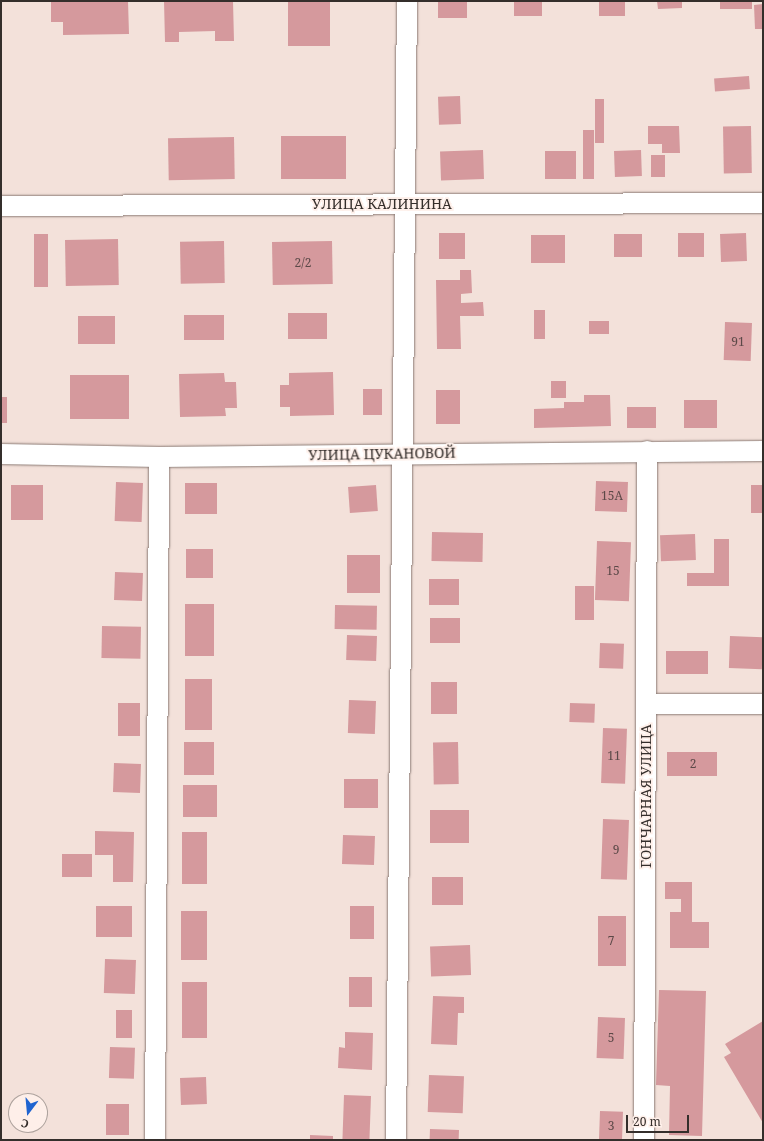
<!DOCTYPE html>
<meta charset="utf-8">
<style>
body{margin:0}
#map{position:relative;width:764px;height:1141px;overflow:hidden;background:#f3e1da;font-family:"Noto Serif",serif}
div>[style]{position:absolute}
.building>*{inset:0;background:#d5999d;transform-origin:0 0}
.roads{filter:drop-shadow(0 0 1px #8b7b75) drop-shadow(0 0 1px #8b7b75)}
.street>*{height:20px;margin:-10px;padding:0 10px;transform-origin:10px;border-radius:10px;background:#fff}
span{translate:-50% -50%;white-space:nowrap;text-align:center;line-height:1.15;-webkit-text-stroke:3.5px #feefe9;paint-order:stroke}
.number-label{font-size:12px;color:#5c4948}
.number-label span{-webkit-text-stroke-width:0}
.street-label{font-size:14px;color:#342e2b}
.frame{position:absolute;inset:0;border:2px solid #342e2b;pointer-events:none}
.north{position:absolute;left:8px;top:1093px;width:40px;height:40px;box-sizing:border-box;background:#feefe9;border:1px solid #ada29d;border-radius:50%;rotate:196deg;font-size:11px;font-weight:700;line-height:16px;text-align:center;color:#342e2b}
.north::after{content:'';display:block;margin:auto;width:14px;height:18px;background:#2064d0;clip-path:polygon(50% 0,100% 100%,50% 72%,0 100%)}
.scale{position:absolute;left:626px;top:1115px;width:63px;height:18px;box-sizing:border-box;border:2px solid #342e2b;border-top:0;padding-left:5px;font-size:12px;line-height:14px;white-space:nowrap;color:#342e2b;-webkit-text-stroke:3px #feefe9;paint-order:stroke}
</style>
<div id="map">
<div class="building">
<div style="clip-path:polygon(51px 1px,128px 1px,129px 34px,63px 35px,63px 22px,51px 22px)"></div>
<div style="clip-path:polygon(164px 1px,233px 1px,234px 41px,215px 41px,215px 31px,179px 32px,179px 42px,165px 42px)"></div>
<div style="left:288px;top:1px;width:42px;height:45px"></div>
<div style="left:438px;top:1px;width:29px;height:17px"></div>
<div style="left:514px;top:1px;width:28px;height:15px"></div>
<div style="left:599px;top:1px;width:26px;height:15px"></div>
<div style="clip-path:polygon(657px 1px,682px 1px,682px 8px,658px 9px)"></div>
<div style="left:720px;top:1px;width:32px;height:8px"></div>
<div style="clip-path:polygon(763px 4px,763px 29px,755px 29px,754px 5px)"></div>
<div style="left:749px;top:76px;width:13px;height:35px;rotate:86deg"></div>
<div style="left:460px;top:96px;width:28px;height:22px;rotate:88deg"></div>
<div style="left:595px;top:99px;width:9px;height:44px"></div>
<div style="clip-path:polygon(648px 126px,679px 126px,680px 153px,662px 153px,662px 144px,648px 144px)"></div>
<div style="left:751px;top:126px;width:47px;height:28px;rotate:89deg"></div>
<div style="left:583px;top:130px;width:11px;height:49px"></div>
<div style="left:346px;top:136px;width:43px;height:65px;rotate:90deg"></div>
<div style="left:234px;top:137px;width:42px;height:66px;rotate:89deg"></div>
<div style="left:483px;top:150px;width:29px;height:43px;rotate:88deg"></div>
<div style="left:641px;top:150px;width:26px;height:27px;rotate:88deg"></div>
<div style="left:545px;top:151px;width:31px;height:28px"></div>
<div style="left:651px;top:155px;width:14px;height:22px"></div>
<div style="left:439px;top:233px;width:26px;height:26px"></div>
<div style="left:704px;top:233px;width:24px;height:26px;rotate:90deg"></div>
<div style="left:746px;top:233px;width:28px;height:26px;rotate:88deg"></div>
<div style="left:34px;top:234px;width:14px;height:53px"></div>
<div style="left:614px;top:234px;width:28px;height:23px"></div>
<div style="left:531px;top:235px;width:34px;height:28px"></div>
<div style="left:118px;top:239px;width:46px;height:53px;rotate:89deg"></div>
<div style="left:224px;top:241px;width:42px;height:44px;rotate:89deg"></div>
<div style="left:332px;top:241px;width:43px;height:60px;rotate:89deg"></div>
<div style="clip-path:polygon(460px 270px,471px 270px,472px 293px,461px 294px,461px 303px,483px 302px,484px 316px,460px 316px,461px 349px,437px 349px,436px 280px,460px 280px)"></div>
<div style="left:534px;top:310px;width:11px;height:29px"></div>
<div style="left:327px;top:313px;width:26px;height:39px;rotate:90deg"></div>
<div style="left:224px;top:315px;width:25px;height:40px;rotate:90deg"></div>
<div style="left:115px;top:316px;width:28px;height:37px;rotate:90deg"></div>
<div style="left:609px;top:321px;width:13px;height:20px;rotate:90deg"></div>
<div style="left:725px;top:322px;width:27px;height:38px;rotate:2deg"></div>
<div style="clip-path:polygon(333px 372px,334px 415px,290px 416px,290px 407px,280px 407px,280px 385px,289px 385px,289px 373px)"></div>
<div style="clip-path:polygon(224px 373px,225px 382px,236px 382px,237px 408px,225px 408px,226px 416px,180px 417px,179px 374px)"></div>
<div style="left:129px;top:375px;width:44px;height:59px;rotate:90deg"></div>
<div style="left:551px;top:381px;width:15px;height:17px"></div>
<div style="left:363px;top:389px;width:19px;height:26px"></div>
<div style="left:436px;top:390px;width:24px;height:34px"></div>
<div style="clip-path:polygon(584px 395px,610px 395px,611px 426px,534px 428px,534px 409px,564px 408px,564px 402px,584px 402px)"></div>
<div style="left:1px;top:397px;width:6px;height:26px"></div>
<div style="left:717px;top:400px;width:28px;height:33px;rotate:90deg"></div>
<div style="left:627px;top:407px;width:29px;height:21px"></div>
<div style="left:596px;top:481px;width:32px;height:30px;rotate:2deg"></div>
<div style="left:116px;top:482px;width:27px;height:39px;rotate:2deg"></div>
<div style="left:185px;top:483px;width:32px;height:31px"></div>
<div style="left:11px;top:485px;width:32px;height:35px"></div>
<div style="left:376px;top:485px;width:26px;height:28px;rotate:86deg"></div>
<div style="left:751px;top:485px;width:12px;height:28px"></div>
<div style="left:432px;top:532px;width:51px;height:29px;rotate:1deg"></div>
<div style="left:695px;top:534px;width:26px;height:35px;rotate:88deg"></div>
<div style="clip-path:polygon(714px 539px,729px 539px,729px 586px,687px 586px,687px 573px,714px 573px)"></div>
<div style="left:597px;top:541px;width:34px;height:59px;rotate:2deg"></div>
<div style="left:186px;top:549px;width:27px;height:29px"></div>
<div style="left:347px;top:555px;width:33px;height:38px"></div>
<div style="left:115px;top:572px;width:28px;height:28px;rotate:2deg"></div>
<div style="left:429px;top:579px;width:30px;height:26px"></div>
<div style="left:575px;top:586px;width:19px;height:34px"></div>
<div style="left:185px;top:604px;width:29px;height:52px"></div>
<div style="left:335px;top:605px;width:42px;height:24px;rotate:1deg"></div>
<div style="left:430px;top:618px;width:30px;height:25px"></div>
<div style="left:102px;top:626px;width:39px;height:32px;rotate:1deg"></div>
<div style="left:347px;top:635px;width:30px;height:25px;rotate:2deg"></div>
<div style="left:730px;top:636px;width:33px;height:32px;rotate:2deg"></div>
<div style="left:600px;top:643px;width:24px;height:25px;rotate:2deg"></div>
<div style="left:666px;top:651px;width:42px;height:23px"></div>
<div style="left:185px;top:679px;width:27px;height:51px"></div>
<div style="left:457px;top:682px;width:32px;height:26px;rotate:90deg"></div>
<div style="left:349px;top:700px;width:27px;height:33px;rotate:2deg"></div>
<div style="left:118px;top:703px;width:22px;height:33px"></div>
<div style="left:570px;top:703px;width:25px;height:19px;rotate:2deg"></div>
<div style="left:603px;top:728px;width:24px;height:55px;rotate:2deg"></div>
<div style="left:184px;top:742px;width:30px;height:33px"></div>
<div style="left:458px;top:742px;width:42px;height:25px;rotate:89deg"></div>
<div style="left:667px;top:752px;width:50px;height:24px"></div>
<div style="left:114px;top:763px;width:27px;height:29px;rotate:2deg"></div>
<div style="left:344px;top:779px;width:34px;height:29px"></div>
<div style="left:183px;top:785px;width:34px;height:32px"></div>
<div style="left:469px;top:810px;width:33px;height:39px;rotate:90deg"></div>
<div style="left:603px;top:819px;width:26px;height:60px;rotate:2deg"></div>
<div style="clip-path:polygon(95px 831px,134px 832px,133px 882px,113px 882px,113px 855px,95px 855px)"></div>
<div style="left:182px;top:832px;width:25px;height:52px"></div>
<div style="left:343px;top:835px;width:32px;height:29px;rotate:2deg"></div>
<div style="left:62px;top:854px;width:30px;height:23px"></div>
<div style="left:432px;top:877px;width:31px;height:28px"></div>
<div style="clip-path:polygon(665px 882px,692px 882px,692px 922px,709px 922px,709px 948px,670px 948px,670px 912px,681px 912px,681px 899px,665px 899px)"></div>
<div style="left:96px;top:906px;width:36px;height:31px"></div>
<div style="left:350px;top:906px;width:24px;height:33px"></div>
<div style="left:181px;top:911px;width:26px;height:49px"></div>
<div style="left:598px;top:916px;width:28px;height:50px"></div>
<div style="left:470px;top:945px;width:30px;height:40px;rotate:88deg"></div>
<div style="left:105px;top:959px;width:31px;height:34px;rotate:2deg"></div>
<div style="left:349px;top:977px;width:23px;height:30px"></div>
<div style="left:182px;top:982px;width:25px;height:56px"></div>
<div style="clip-path:polygon(659px 990px,706px 991px,702px 1136px,669px 1135px,670px 1086px,656px 1085px)"></div>
<div style="clip-path:polygon(433px 996px,464px 997px,464px 1013px,458px 1013px,457px 1045px,431px 1044px)"></div>
<div style="left:116px;top:1010px;width:16px;height:28px"></div>
<div style="left:598px;top:1017px;width:27px;height:41px;rotate:2deg"></div>
<div style="clip-path:polygon(763px 1021px,763px 1123px,724px 1057px,731px 1053px,725px 1044px)"></div>
<div style="clip-path:polygon(345px 1032px,373px 1033px,372px 1070px,338px 1068px,339px 1047px,345px 1048px)"></div>
<div style="left:110px;top:1047px;width:25px;height:31px;rotate:2deg"></div>
<div style="left:429px;top:1075px;width:35px;height:37px;rotate:2deg"></div>
<div style="left:206px;top:1077px;width:27px;height:26px;rotate:88deg"></div>
<div style="left:344px;top:1095px;width:27px;height:45px;rotate:2deg"></div>
<div style="left:106px;top:1104px;width:23px;height:31px"></div>
<div style="left:600px;top:1111px;width:23px;height:29px;rotate:2deg"></div>
<div style="left:430px;top:1129px;width:29px;height:11px;rotate:2deg"></div>
<div style="clip-path:polygon(310px 1135px,333px 1136px,333px 1140px,310px 1140px)"></div>
</div>
<div class="roads">
<div class="street">
<div style="left:1px;top:206px;width:762px;rotate:-0.23deg"></div>
<div style="left:1px;top:454px;width:158px;rotate:1.1deg"></div>
<div style="left:159px;top:457px;width:604px;rotate:-0.57deg"></div>
<div style="left:646px;top:704px;width:117px"></div>
<div style="left:155px;top:1140px;width:683px;rotate:-89.66deg"></div>
<div style="left:396px;top:1140px;width:1139px;rotate:-89.45deg"></div>
<div style="left:644px;top:1140px;width:689px;rotate:-89.75deg"></div>
</div>
</div>
<div class="number-label">
<span style="left:303px;top:263px">2/2</span>
<span style="left:738px;top:342px">91</span>
<span style="left:612px;top:496px">15А</span>
<span style="left:613px;top:571px">15</span>
<span style="left:614px;top:756px">11</span>
<span style="left:693px;top:764px">2</span>
<span style="left:616px;top:850px">9</span>
<span style="left:611px;top:941px">7</span>
<span style="left:611px;top:1038px">5</span>
<span style="left:611px;top:1126px">3</span>
</div>
<div class="street-label">
<span style="left:382px;top:204px">УЛИЦА КАЛИНИНА</span>
<span style="left:382px;top:454px;rotate:-1deg">УЛИЦА ЦУКАНОВОЙ</span>
<span style="left:646px;top:796px;rotate:-90deg">ГОНЧАРНАЯ УЛИЦА</span>
</div>
<div class="frame"></div>
<div class="north">С</div>
<div class="scale">20 m</div>
</div>
